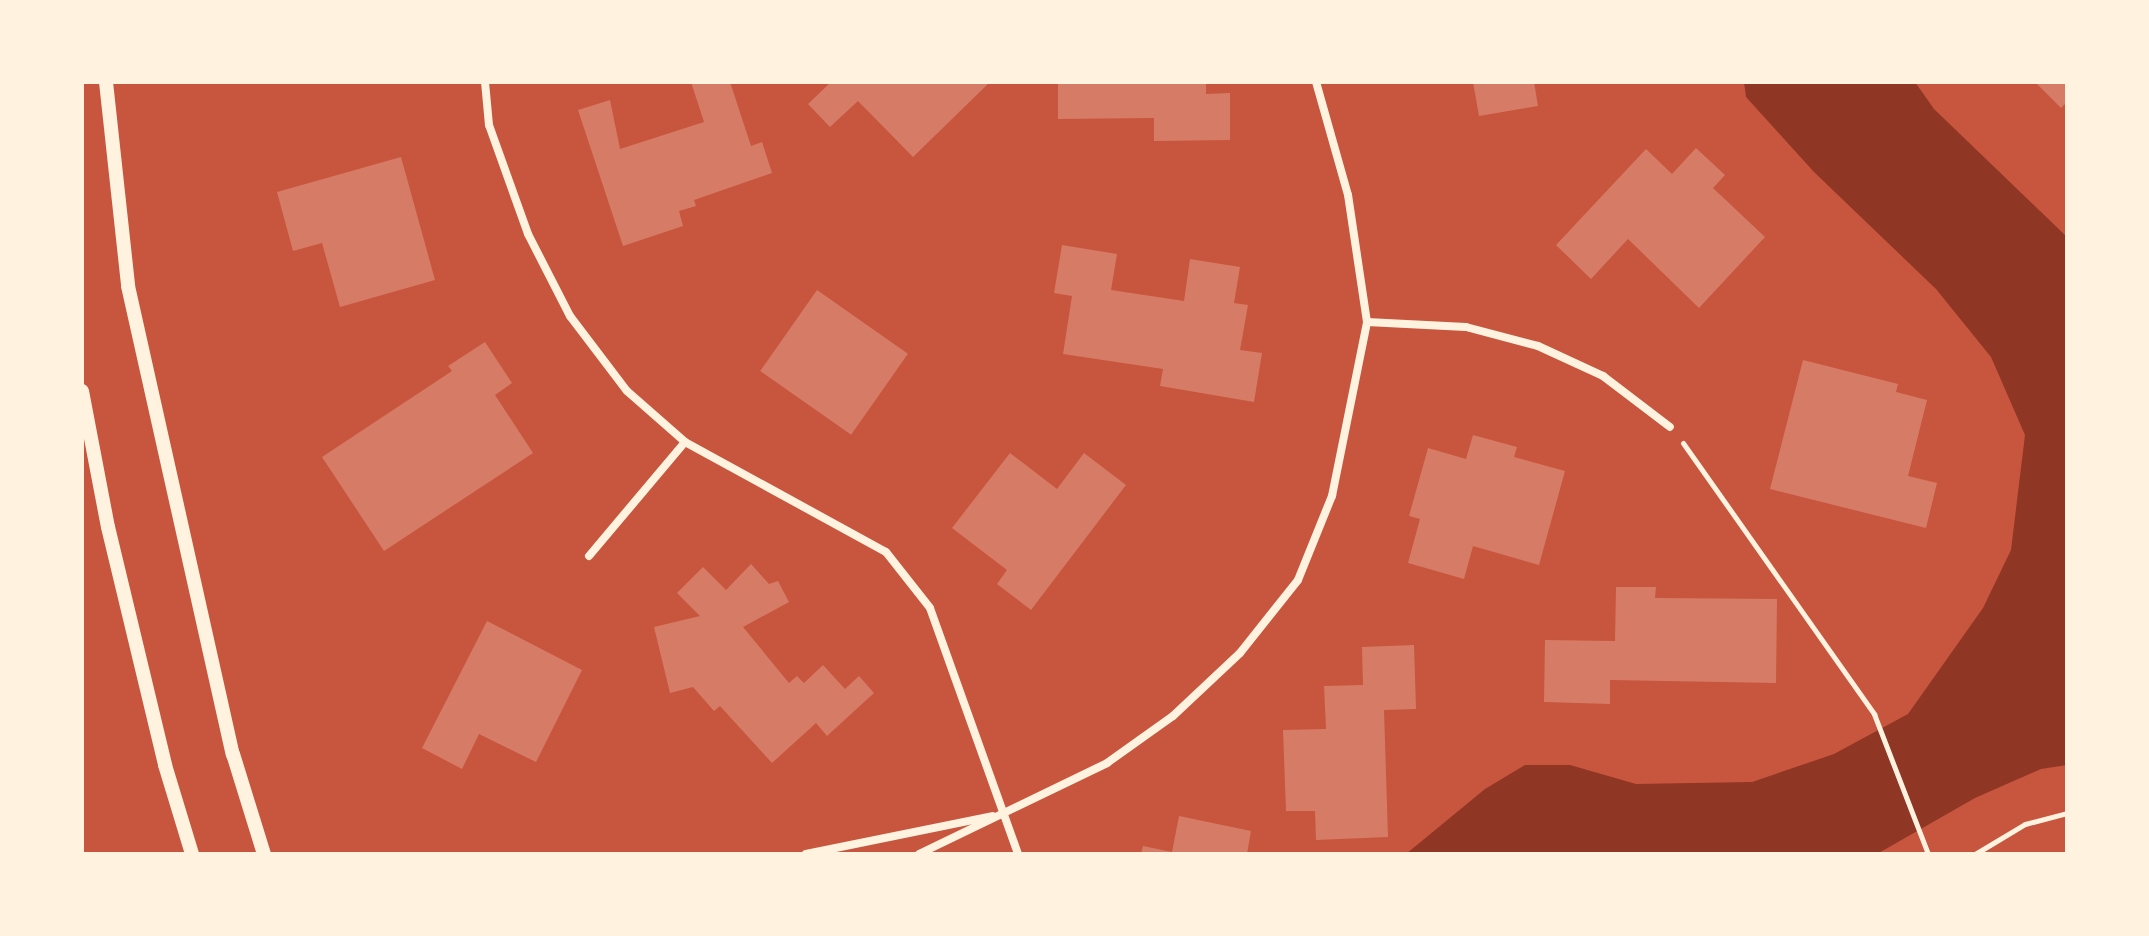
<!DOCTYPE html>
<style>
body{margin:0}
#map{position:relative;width:2149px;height:936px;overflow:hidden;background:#c8553d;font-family:"Open Sans",sans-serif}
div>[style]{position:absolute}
.water>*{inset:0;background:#8f3625}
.building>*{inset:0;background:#d67c66;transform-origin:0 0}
.path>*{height:5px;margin:-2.5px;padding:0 2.5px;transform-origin:2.5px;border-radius:2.5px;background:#fff3e0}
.minor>*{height:8px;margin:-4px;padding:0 4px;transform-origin:4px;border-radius:4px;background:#fff3e0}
.tertiary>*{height:14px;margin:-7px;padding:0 7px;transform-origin:7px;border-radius:7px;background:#fff3e0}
span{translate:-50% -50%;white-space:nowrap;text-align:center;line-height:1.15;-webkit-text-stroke:8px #fff3e0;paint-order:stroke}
.frame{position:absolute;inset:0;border:84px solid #fff3e0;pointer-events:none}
</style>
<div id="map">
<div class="water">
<div style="clip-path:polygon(1744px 82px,1915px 82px,1934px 109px,2067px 237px,2067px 765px,2041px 769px,1975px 798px,1877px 854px,1406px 854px,1485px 789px,1525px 765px,1570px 765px,1636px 784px,1752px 782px,1834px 754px,1908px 714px,1983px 608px,2011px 550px,2025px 435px,1991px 357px,1936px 289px,1814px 172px,1746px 97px)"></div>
</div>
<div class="building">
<div style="clip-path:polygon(691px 82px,730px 82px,751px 146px,762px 142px,772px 173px,694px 200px,696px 206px,679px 211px,683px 226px,623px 246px,578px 110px,610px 100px,620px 149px,704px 122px)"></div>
<div style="clip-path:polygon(831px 82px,990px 82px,913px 157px,858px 101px,830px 127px,808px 104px)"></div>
<div style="clip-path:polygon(1206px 82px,1206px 94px,1230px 93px,1230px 140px,1154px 141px,1154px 118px,1058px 119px,1058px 83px)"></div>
<div style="clip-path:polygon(1473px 82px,1534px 82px,1538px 106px,1479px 116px)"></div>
<div style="clip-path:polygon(2035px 82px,2067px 82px,2067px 102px,2061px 108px)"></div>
<div style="clip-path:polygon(1696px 148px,1725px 175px,1713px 188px,1765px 237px,1699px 308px,1628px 239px,1591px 279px,1556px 245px,1646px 149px,1672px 174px)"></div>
<div style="clip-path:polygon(401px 157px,435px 280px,340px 307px,322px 243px,293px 251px,277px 192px)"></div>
<div style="clip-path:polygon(1062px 245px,1117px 254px,1111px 290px,1184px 301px,1190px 259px,1240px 267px,1234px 303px,1248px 305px,1240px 350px,1262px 353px,1254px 402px,1160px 386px,1163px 369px,1063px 354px,1072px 296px,1054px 293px)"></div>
<div style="left:817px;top:290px;width:111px;height:99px;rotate:35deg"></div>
<div style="clip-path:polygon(485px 342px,512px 383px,495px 395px,533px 453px,384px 551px,322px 457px,452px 371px,448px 366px)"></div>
<div style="clip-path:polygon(1803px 360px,1898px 384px,1896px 392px,1927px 400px,1908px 476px,1937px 483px,1926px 528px,1770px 489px)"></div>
<div style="clip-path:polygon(1473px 435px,1517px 447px,1514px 457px,1565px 471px,1539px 565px,1473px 546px,1464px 579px,1408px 563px,1420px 519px,1409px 516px,1428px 448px,1466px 459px)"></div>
<div style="clip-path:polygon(1010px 453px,1057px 489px,1084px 453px,1126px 485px,1031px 610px,997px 584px,1007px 570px,952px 528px)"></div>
<div style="clip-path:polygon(751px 564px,769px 584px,778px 581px,789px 602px,743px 627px,789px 683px,797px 676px,804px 683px,823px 665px,845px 689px,859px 676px,874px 693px,827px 736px,816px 723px,772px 763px,720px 706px,714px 711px,693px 687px,670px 693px,654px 627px,700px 616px,677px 593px,703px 567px,726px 590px)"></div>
<div style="clip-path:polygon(1616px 587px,1656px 587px,1655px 598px,1777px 599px,1776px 683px,1610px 680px,1610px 704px,1544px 702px,1545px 640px,1615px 641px)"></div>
<div style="clip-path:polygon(487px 621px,582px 670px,536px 762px,479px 734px,462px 769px,422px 748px)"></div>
<div style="clip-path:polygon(1414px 645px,1416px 709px,1384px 710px,1388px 837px,1316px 840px,1315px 811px,1286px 811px,1283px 730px,1326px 729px,1324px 686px,1363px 685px,1362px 647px)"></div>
<div style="clip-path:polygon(1179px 816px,1251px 831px,1247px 854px,1141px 854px,1143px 846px,1172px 852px)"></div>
</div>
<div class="path">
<div style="left:1683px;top:443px;width:332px;rotate:54.8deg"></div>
<div style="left:1874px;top:714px;width:150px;rotate:68.9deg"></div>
<div style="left:1975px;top:854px;width:58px;rotate:-31deg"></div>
<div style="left:2025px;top:824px;width:43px;rotate:-14.7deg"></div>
</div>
<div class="minor">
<div style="left:485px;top:82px;width:43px;rotate:84.7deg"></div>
<div style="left:489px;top:125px;width:116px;rotate:70.3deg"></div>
<div style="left:528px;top:234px;width:92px;rotate:62.9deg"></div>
<div style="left:570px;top:316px;width:94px;rotate:52.8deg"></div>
<div style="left:627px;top:391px;width:77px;rotate:41.3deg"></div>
<div style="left:685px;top:442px;width:229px;rotate:28.7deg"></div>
<div style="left:886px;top:552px;width:71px;rotate:51.8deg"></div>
<div style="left:930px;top:608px;width:261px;rotate:70.3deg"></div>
<div style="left:1367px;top:322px;width:99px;rotate:2.9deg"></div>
<div style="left:1466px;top:327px;width:74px;rotate:14.8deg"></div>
<div style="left:1538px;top:346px;width:72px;rotate:24.8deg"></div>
<div style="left:1603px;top:376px;width:84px;rotate:37.3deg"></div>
<div style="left:589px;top:556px;width:149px;rotate:-49.9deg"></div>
<div style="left:806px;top:854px;width:190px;rotate:-11.5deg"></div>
<div style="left:919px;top:854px;width:209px;rotate:-25.8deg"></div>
<div style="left:1107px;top:763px;width:81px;rotate:-35.5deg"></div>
<div style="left:1173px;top:716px;width:92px;rotate:-43.2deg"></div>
<div style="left:1240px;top:653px;width:93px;rotate:-51.5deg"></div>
<div style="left:1298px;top:580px;width:91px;rotate:-68deg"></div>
<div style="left:1332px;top:496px;width:177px;rotate:-78.6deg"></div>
<div style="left:1367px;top:322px;width:128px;rotate:-98.5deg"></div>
<div style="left:1348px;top:195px;width:117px;rotate:-105.8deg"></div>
</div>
<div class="tertiary">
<div style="left:106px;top:82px;width:205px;rotate:83.8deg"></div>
<div style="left:128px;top:286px;width:480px;rotate:77.4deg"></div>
<div style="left:233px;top:754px;width:105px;rotate:72.8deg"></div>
<div style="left:82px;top:391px;width:138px;rotate:79.2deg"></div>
<div style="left:108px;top:527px;width:245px;rotate:76.5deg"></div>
<div style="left:165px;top:765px;width:93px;rotate:73.1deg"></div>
</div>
<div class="frame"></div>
</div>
